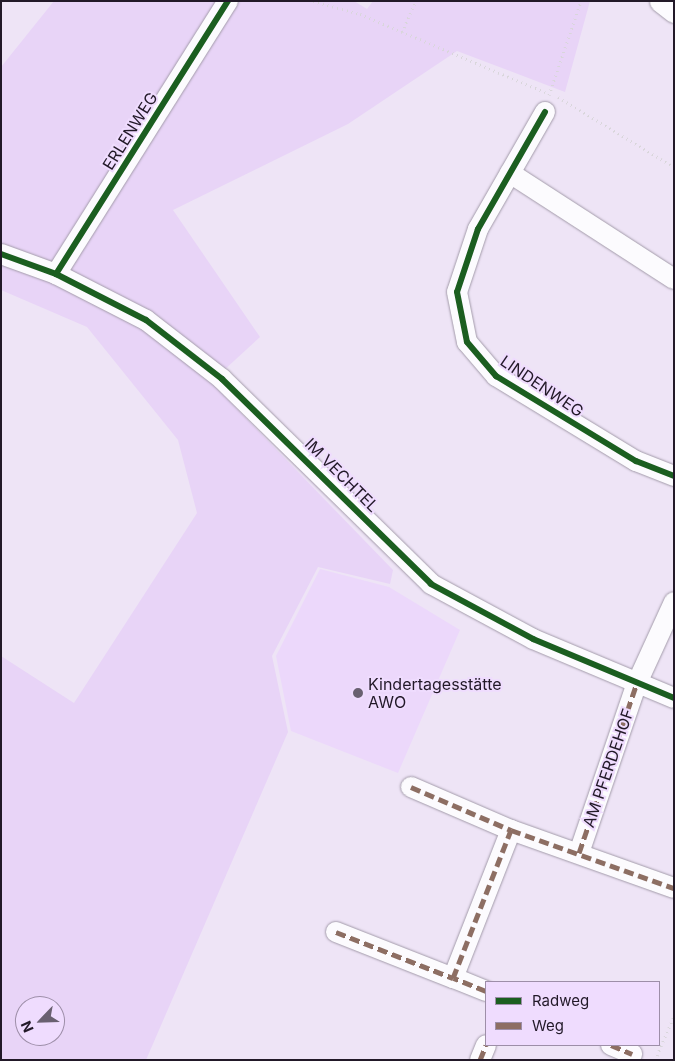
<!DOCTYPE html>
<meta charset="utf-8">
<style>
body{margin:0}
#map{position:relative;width:675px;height:1061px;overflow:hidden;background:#eee4f6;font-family:Inter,sans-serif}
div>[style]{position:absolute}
.built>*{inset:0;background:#ecd8fb}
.green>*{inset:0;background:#e8d4f7}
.path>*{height:3px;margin-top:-1.5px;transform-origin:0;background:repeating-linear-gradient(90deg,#d9d6db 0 1px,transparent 0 5px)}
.roads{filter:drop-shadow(0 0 1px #a39baa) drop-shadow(0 0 1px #a39baa)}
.minor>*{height:20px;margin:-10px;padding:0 10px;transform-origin:10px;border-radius:10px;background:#fcfbfe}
.quiet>*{height:5px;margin-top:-2.5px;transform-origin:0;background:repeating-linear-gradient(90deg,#8d6e63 0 10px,transparent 0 15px)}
.cycleway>*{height:6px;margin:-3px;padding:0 3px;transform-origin:3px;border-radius:3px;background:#1b5e20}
.dots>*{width:14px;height:14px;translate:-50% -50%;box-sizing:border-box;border:2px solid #efdcfe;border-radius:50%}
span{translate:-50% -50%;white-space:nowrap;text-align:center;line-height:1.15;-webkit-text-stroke:4px #efdcfe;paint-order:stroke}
.street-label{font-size:16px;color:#221928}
.poi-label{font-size:16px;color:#221928}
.left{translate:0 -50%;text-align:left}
.frame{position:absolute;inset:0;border:2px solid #221928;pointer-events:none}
.legend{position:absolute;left:485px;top:981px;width:175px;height:65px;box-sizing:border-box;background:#efdcfe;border:1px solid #9d8ea8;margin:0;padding:6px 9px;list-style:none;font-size:15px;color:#221928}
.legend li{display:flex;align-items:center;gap:10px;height:25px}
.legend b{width:25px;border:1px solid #9d8ea8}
.north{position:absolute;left:15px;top:996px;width:50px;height:50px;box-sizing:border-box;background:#efdcfe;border:1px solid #9d8ea8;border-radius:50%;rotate:246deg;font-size:14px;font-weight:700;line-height:20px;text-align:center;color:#221928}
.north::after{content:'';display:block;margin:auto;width:18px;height:22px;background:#696070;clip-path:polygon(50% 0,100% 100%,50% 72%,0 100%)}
</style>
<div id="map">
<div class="built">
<div style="clip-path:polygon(320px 569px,389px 587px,460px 630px,398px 773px,291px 731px,276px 656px)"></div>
</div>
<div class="green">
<div style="clip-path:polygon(evenodd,54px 1px,354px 1px,367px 9px,373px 1px,590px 1px,565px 92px,457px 51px,348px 124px,173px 210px,260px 337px,211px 382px,393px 570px,390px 584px,318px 567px,272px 656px,288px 732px,146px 1060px,1px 1060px,1px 656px,74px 703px,197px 513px,178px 440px,87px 327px,1px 290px,1px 67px,54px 1px,25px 1006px,55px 1006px,55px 1036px,25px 1036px,25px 1006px)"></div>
</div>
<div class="path">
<div style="left:313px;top:1px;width:49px;rotate:15.5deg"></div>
<div style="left:360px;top:14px;width:201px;rotate:22.9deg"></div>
<div style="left:402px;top:32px;width:34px;rotate:-66deg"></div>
<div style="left:549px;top:95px;width:99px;rotate:-71.2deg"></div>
<div style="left:558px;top:97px;width:135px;rotate:31.1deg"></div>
<div style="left:655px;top:1060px;width:48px;rotate:-66.6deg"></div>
</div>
<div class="roads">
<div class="minor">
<div style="left:660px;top:2px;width:18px;rotate:38deg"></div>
<div style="left:545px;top:112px;width:135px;rotate:119.8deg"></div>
<div style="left:478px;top:229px;width:66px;rotate:108.4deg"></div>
<div style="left:457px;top:292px;width:51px;rotate:78.7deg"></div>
<div style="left:467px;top:342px;width:45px;rotate:49.5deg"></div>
<div style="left:496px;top:376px;width:164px;rotate:31.3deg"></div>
<div style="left:636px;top:461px;width:41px;rotate:21.5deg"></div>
<div style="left:510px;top:173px;width:195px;rotate:32.9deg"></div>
<div style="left:1px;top:254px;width:59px;rotate:20deg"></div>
<div style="left:56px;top:274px;width:101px;rotate:27.1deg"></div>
<div style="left:146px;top:320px;width:96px;rotate:37.8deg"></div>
<div style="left:222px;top:379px;width:293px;rotate:44.4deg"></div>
<div style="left:431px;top:584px;width:116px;rotate:28.3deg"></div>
<div style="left:533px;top:639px;width:153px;rotate:22.7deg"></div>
<div style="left:56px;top:274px;width:323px;rotate:-57.8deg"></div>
<div style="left:411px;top:787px;width:109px;rotate:23.3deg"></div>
<div style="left:511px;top:830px;width:173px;rotate:19.6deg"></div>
<div style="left:579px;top:853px;width:180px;rotate:-71.2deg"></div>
<div style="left:637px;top:683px;width:89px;rotate:-65.4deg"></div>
<div style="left:336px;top:932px;width:126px;rotate:21.5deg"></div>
<div style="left:486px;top:991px;width:35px;rotate:-158deg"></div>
<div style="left:453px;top:978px;width:159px;rotate:-68.6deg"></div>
<div style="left:611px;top:1045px;width:23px;rotate:23deg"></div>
<div style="left:480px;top:1060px;width:16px;rotate:-68deg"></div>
</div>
</div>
<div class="quiet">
<div style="left:411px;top:787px;width:109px;rotate:23.3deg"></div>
<div style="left:511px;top:830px;width:173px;rotate:19.6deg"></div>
<div style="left:579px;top:853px;width:180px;rotate:-71.2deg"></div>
<div style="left:336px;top:932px;width:126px;rotate:21.5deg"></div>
<div style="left:486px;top:991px;width:35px;rotate:-158deg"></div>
<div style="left:453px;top:978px;width:159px;rotate:-68.6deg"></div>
<div style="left:611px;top:1045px;width:23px;rotate:23deg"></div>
<div style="left:480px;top:1060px;width:16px;rotate:-68deg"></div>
</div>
<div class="cycleway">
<div style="left:545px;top:112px;width:135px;rotate:119.8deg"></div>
<div style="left:478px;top:229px;width:66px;rotate:108.4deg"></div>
<div style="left:457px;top:292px;width:51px;rotate:78.7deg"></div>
<div style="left:467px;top:342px;width:45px;rotate:49.5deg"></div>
<div style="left:496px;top:376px;width:164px;rotate:31.3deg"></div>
<div style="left:636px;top:461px;width:41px;rotate:21.5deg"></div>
<div style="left:1px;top:254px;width:59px;rotate:20deg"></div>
<div style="left:56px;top:274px;width:101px;rotate:27.1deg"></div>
<div style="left:146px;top:320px;width:96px;rotate:37.8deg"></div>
<div style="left:222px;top:379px;width:293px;rotate:44.4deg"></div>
<div style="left:431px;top:584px;width:116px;rotate:28.3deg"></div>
<div style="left:533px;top:639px;width:153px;rotate:22.7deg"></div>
<div style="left:56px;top:274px;width:323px;rotate:-57.8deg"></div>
</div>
<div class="dots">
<div style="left:358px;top:693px;background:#696070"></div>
</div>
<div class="street-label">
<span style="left:130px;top:131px;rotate:-58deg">ERLENWEG</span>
<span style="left:542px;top:386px;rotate:34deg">LINDENWEG</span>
<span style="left:342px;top:475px;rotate:45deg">IM VECHTEL</span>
<span style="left:608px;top:768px;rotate:-71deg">AM PFERDEHOF</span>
</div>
<div class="poi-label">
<span class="left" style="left:368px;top:693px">Kindertagesstätte<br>AWO</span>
</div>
<div class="frame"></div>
<ul class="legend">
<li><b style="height:6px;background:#1b5e20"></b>Radweg</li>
<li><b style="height:6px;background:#8d6e63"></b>Weg</li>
</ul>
<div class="north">N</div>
</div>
